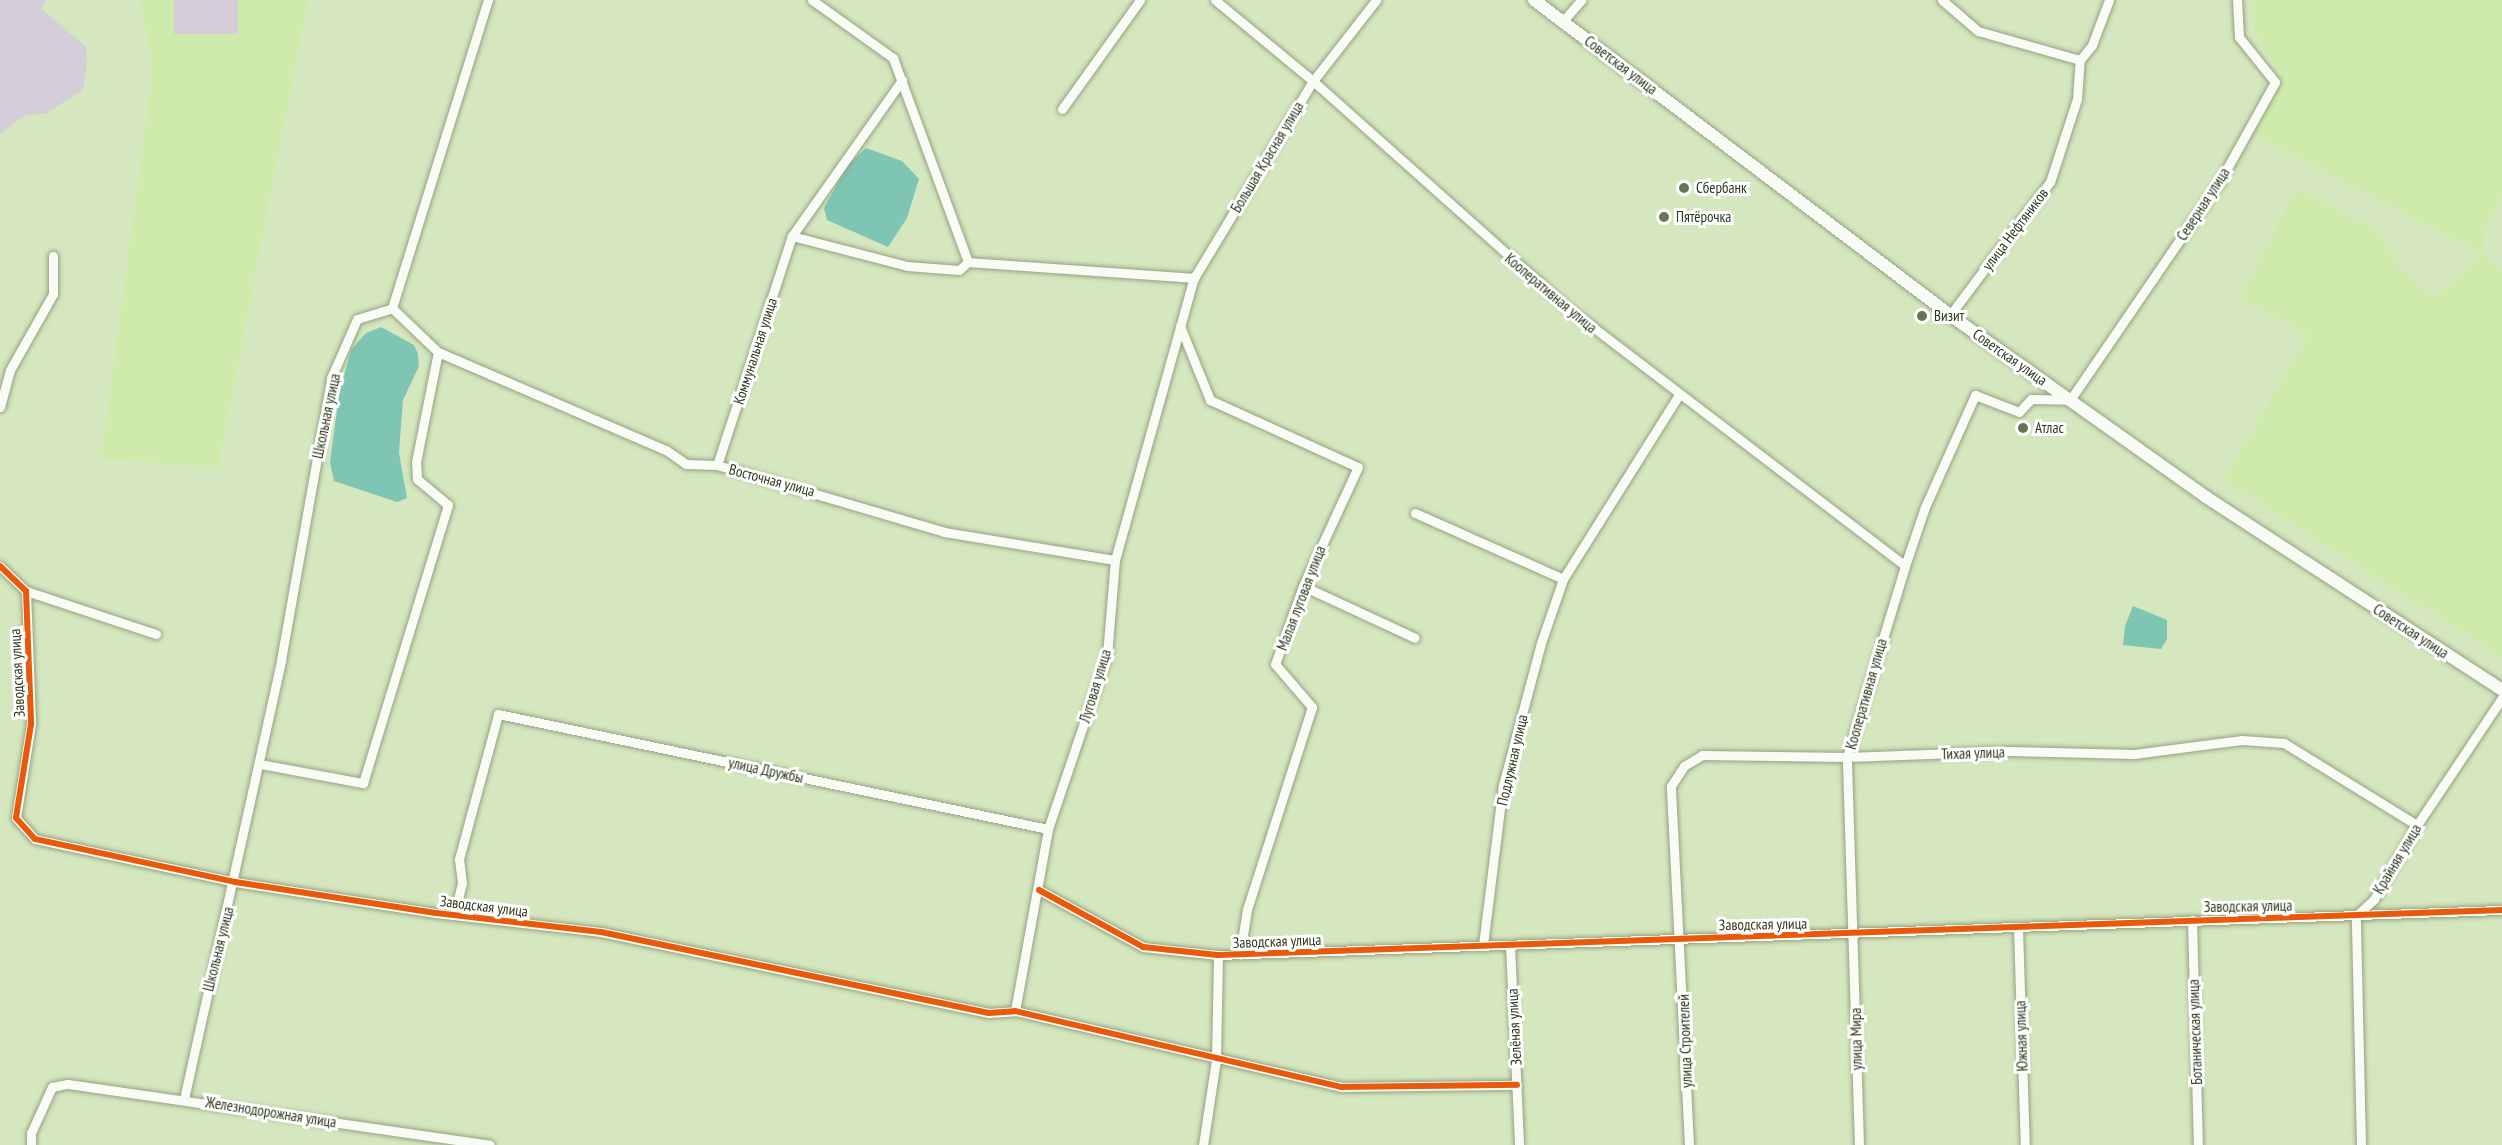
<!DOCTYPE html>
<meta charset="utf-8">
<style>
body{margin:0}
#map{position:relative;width:2502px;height:1145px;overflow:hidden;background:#d5e7be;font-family:"PT Sans Narrow",sans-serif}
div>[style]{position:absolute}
.built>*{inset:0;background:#cfebac}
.green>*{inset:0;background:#d5ced8;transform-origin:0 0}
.water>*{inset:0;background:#7ec5b3}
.roads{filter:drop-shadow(0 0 2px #94a282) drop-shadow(0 0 2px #94a282)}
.minor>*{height:9px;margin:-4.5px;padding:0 4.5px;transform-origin:4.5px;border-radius:4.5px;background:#f9fbf5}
.tertiary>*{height:12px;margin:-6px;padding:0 6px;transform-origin:6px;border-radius:6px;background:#f9fbf5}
.cycleway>*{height:6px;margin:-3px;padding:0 3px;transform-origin:3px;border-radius:3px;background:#e8590c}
.dots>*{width:16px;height:16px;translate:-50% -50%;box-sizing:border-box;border:3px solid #fff;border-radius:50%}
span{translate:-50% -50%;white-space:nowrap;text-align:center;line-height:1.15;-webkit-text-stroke:6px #fff;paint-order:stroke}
.street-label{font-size:15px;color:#2b381a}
.poi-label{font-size:15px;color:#2b381a}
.left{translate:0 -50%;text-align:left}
</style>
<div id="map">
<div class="built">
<div style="clip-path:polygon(140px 0,308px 0,218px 467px,101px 459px,153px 70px)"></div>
<div style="clip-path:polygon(2252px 0,2502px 0,2502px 194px,2485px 231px,2484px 255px,2502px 271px,2502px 657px,2224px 480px,2308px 335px,2241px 297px,2296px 189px,2376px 230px,2409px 278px,2435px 297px,2484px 255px,2255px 135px,2281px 77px,2252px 24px)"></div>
</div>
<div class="green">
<div style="clip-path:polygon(0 0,46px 0,42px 9px,86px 47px,87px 64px,83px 90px,45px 114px,25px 115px,0 134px)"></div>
<div style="left:174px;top:0;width:64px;height:34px"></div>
</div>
<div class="water">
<div style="clip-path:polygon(866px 148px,902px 161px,919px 179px,907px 218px,888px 247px,827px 220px,824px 208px,848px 165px)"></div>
<div style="clip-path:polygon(381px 327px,414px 345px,418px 354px,419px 366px,403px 400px,399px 453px,407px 498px,397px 502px,334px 481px,330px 462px,339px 395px,351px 350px,366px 333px)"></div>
<div style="clip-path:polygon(2133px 606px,2167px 620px,2167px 639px,2161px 649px,2123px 645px,2125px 626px)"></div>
</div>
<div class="roads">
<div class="minor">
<div style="left:812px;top:0;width:100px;rotate:35.6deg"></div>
<div style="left:893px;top:58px;width:217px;rotate:69.8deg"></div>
<div style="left:968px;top:262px;width:227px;rotate:4deg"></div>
<div style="left:1215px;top:0;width:127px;rotate:39.6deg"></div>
<div style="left:1313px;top:81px;width:336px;rotate:41.7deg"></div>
<div style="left:1564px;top:305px;width:429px;rotate:37.4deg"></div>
<div style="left:1942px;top:0;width:48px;rotate:40.7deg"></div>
<div style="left:1978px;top:31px;width:106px;rotate:15.9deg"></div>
<div style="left:1563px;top:21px;width:28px;rotate:-49deg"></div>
<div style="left:1062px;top:109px;width:134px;rotate:-54.4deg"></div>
<div style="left:792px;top:236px;width:119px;rotate:14.6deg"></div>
<div style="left:907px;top:266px;width:52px;rotate:4.4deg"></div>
<div style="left:959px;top:270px;width:12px;rotate:-42deg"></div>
<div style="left:392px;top:308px;width:64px;rotate:43.7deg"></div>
<div style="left:438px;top:352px;width:248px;rotate:23.3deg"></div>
<div style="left:666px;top:450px;width:24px;rotate:35deg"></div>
<div style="left:686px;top:464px;width:31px;rotate:2deg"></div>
<div style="left:717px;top:465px;width:237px;rotate:16.4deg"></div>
<div style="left:944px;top:532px;width:173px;rotate:9.3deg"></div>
<div style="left:392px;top:308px;width:323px;rotate:-72.7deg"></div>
<div style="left:1950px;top:315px;width:166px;rotate:-53.1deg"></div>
<div style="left:2050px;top:182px;width:87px;rotate:-72deg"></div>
<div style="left:2077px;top:99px;width:39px;rotate:-86deg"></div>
<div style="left:2080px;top:60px;width:19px;rotate:-51deg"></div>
<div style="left:2092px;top:45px;width:48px;rotate:-69.3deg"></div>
<div style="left:1180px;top:326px;width:80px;rotate:67.9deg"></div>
<div style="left:1210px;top:400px;width:162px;rotate:24.4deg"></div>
<div style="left:1358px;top:467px;width:131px;rotate:114.8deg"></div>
<div style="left:1303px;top:586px;width:83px;rotate:109.7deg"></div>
<div style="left:1275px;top:664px;width:57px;rotate:49.3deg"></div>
<div style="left:1312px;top:707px;width:212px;rotate:107.8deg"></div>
<div style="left:1247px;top:909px;width:46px;rotate:98.8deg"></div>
<div style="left:0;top:407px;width:38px;rotate:-75deg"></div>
<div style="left:10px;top:370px;width:87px;rotate:-60.5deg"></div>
<div style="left:53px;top:294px;width:38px;rotate:-90deg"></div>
<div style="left:717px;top:465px;width:241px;rotate:-71.9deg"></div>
<div style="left:792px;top:236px;width:191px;rotate:-54.8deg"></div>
<div style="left:1415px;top:513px;width:162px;rotate:24deg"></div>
<div style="left:0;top:566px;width:36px;rotate:44deg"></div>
<div style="left:26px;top:591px;width:133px;rotate:87.8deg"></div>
<div style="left:31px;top:724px;width:95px;rotate:99.1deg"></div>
<div style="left:16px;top:818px;width:28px;rotate:48deg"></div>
<div style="left:35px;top:839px;width:205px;rotate:12.1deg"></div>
<div style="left:235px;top:882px;width:203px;rotate:8.8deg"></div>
<div style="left:436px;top:913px;width:166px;rotate:6.6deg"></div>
<div style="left:601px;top:932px;width:396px;rotate:11.8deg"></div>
<div style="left:989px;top:1013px;width:26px;rotate:-4deg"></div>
<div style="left:1015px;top:1011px;width:335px;rotate:13.1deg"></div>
<div style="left:1341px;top:1087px;width:176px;rotate:-0.7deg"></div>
<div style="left:1303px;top:586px;width:123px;rotate:24.9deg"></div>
<div style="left:26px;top:591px;width:137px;rotate:18.3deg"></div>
<div style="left:260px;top:764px;width:105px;rotate:10.5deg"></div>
<div style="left:363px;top:783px;width:291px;rotate:-73deg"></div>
<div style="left:448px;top:505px;width:40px;rotate:-140deg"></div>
<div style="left:417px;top:479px;width:17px;rotate:-93deg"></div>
<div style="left:416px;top:462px;width:112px;rotate:-78.7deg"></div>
<div style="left:1039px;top:890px;width:119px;rotate:28.7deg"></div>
<div style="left:1143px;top:947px;width:75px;rotate:6.1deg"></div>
<div style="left:1218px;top:955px;width:1285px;rotate:-2.01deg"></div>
<div style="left:454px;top:915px;width:33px;rotate:-76deg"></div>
<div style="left:462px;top:883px;width:24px;rotate:-97deg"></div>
<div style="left:459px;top:859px;width:150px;rotate:-74.9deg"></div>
<div style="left:498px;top:714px;width:562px;rotate:11.81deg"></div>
<div style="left:2192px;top:920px;width:225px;rotate:88.5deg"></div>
<div style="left:2018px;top:928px;width:217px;rotate:88.2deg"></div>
<div style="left:1483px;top:945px;width:161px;rotate:-82.9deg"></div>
<div style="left:1503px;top:785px;width:147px;rotate:-75deg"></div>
<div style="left:1541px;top:643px;width:68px;rotate:-71deg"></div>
<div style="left:1563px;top:579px;width:218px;rotate:-57.8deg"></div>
<div style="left:1510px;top:945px;width:200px;rotate:87.4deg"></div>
<div style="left:1015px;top:1011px;width:185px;rotate:-79.7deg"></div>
<div style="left:1048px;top:829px;width:184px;rotate:-71.3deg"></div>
<div style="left:1107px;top:655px;width:95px;rotate:-85.2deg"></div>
<div style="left:1115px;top:560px;width:293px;rotate:-74.4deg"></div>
<div style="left:1194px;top:278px;width:230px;rotate:-58.9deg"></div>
<div style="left:1313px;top:81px;width:103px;rotate:-52.1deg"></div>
<div style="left:184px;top:1099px;width:450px;rotate:-77.5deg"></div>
<div style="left:281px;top:660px;width:286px;rotate:-79.9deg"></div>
<div style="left:331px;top:378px;width:64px;rotate:-66.2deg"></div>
<div style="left:357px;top:319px;width:37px;rotate:-17deg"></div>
<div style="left:31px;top:1145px;width:12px;rotate:-90deg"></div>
<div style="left:31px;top:1133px;width:51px;rotate:-65.5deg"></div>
<div style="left:52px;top:1087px;width:16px;rotate:-11deg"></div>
<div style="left:68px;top:1084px;width:426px;rotate:8.2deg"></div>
<div style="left:1203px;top:1145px;width:86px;rotate:-81.3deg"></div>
<div style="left:1216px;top:1060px;width:105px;rotate:-88.9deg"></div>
<div style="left:1689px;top:1145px;width:359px;rotate:-92.9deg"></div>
<div style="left:1671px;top:786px;width:24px;rotate:-57deg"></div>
<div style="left:1684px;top:766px;width:21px;rotate:-31deg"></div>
<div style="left:1702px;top:755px;width:145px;rotate:0.8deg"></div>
<div style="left:1847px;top:757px;width:163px;rotate:-2.1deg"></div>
<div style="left:2010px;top:751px;width:124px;rotate:1.4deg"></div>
<div style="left:2134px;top:754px;width:109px;rotate:-7.4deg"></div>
<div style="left:2242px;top:740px;width:42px;rotate:4.1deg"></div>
<div style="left:2284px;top:743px;width:156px;rotate:31.7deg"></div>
<div style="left:1859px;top:1145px;width:388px;rotate:-91.8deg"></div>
<div style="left:1847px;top:757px;width:200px;rotate:-73.1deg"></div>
<div style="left:1905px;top:566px;width:62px;rotate:-71.3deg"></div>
<div style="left:1925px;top:507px;width:123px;rotate:-65.9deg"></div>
<div style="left:1975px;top:395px;width:47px;rotate:21.1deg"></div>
<div style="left:2019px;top:412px;width:18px;rotate:-47deg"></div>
<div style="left:2031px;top:399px;width:39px;rotate:1deg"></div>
<div style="left:2070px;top:400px;width:265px;rotate:-55.6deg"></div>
<div style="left:2220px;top:181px;width:113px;rotate:-60.9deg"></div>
<div style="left:2275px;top:82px;width:58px;rotate:-128.7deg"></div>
<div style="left:2239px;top:37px;width:37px;rotate:-93deg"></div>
<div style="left:2361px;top:1145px;width:229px;rotate:-91.3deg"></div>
<div style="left:2356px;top:916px;width:25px;rotate:-43deg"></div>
<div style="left:2374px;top:899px;width:86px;rotate:-59.8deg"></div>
<div style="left:2417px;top:825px;width:153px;rotate:-56.2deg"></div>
</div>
<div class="tertiary">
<div style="left:1534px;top:0;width:522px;rotate:37.13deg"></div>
<div style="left:1950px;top:315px;width:314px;rotate:35.4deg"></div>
<div style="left:2206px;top:497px;width:353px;rotate:33.1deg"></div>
</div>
</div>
<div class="cycleway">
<div style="left:0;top:566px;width:36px;rotate:44deg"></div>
<div style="left:26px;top:591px;width:133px;rotate:87.8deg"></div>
<div style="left:31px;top:724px;width:95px;rotate:99.1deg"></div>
<div style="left:16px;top:818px;width:28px;rotate:48deg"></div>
<div style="left:35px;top:839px;width:205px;rotate:12.1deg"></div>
<div style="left:235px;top:882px;width:203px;rotate:8.8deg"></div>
<div style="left:436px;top:913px;width:166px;rotate:6.6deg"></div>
<div style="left:601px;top:932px;width:396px;rotate:11.8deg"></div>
<div style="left:989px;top:1013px;width:26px;rotate:-4deg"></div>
<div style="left:1015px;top:1011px;width:335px;rotate:13.1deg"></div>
<div style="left:1341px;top:1087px;width:176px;rotate:-0.7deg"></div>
<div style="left:1039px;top:890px;width:119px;rotate:28.7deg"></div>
<div style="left:1143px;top:947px;width:75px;rotate:6.1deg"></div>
<div style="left:1218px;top:955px;width:1285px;rotate:-2.01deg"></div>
</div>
<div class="dots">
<div style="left:1684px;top:188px;background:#667553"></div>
<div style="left:1664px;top:217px;background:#667553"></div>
<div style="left:1922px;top:316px;background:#667553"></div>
<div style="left:2023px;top:428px;background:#667553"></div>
</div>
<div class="street-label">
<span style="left:1621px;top:65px;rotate:37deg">Советская улица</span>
<span style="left:1267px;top:157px;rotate:-59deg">Большая Красная улица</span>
<span style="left:2203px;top:204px;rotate:-57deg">Северная улица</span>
<span style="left:2015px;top:229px;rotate:-53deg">улица Нефтяников</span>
<span style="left:1551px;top:293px;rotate:40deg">Кооперативная улица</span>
<span style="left:755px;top:351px;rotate:-72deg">Коммунальная улица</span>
<span style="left:2010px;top:357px;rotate:35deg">Советская улица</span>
<span style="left:326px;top:416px;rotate:-78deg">Школьная улица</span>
<span style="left:772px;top:480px;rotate:15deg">Восточная улица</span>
<span style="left:1301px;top:598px;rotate:-69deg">Малая луговая улица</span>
<span style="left:2411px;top:631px;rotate:33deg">Советская улица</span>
<span style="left:17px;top:673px;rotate:-93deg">Заводская улица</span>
<span style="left:1095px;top:686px;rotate:-73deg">Луговая улица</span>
<span style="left:1866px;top:694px;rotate:-74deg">Кооперативная улица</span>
<span style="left:1973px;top:753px;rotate:-2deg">Тихая улица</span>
<span style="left:1512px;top:760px;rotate:-77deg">Подлужная улица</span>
<span style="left:766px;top:770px;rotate:12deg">улица Дружбы</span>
<span style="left:2397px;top:859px;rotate:-59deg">Крайняя улица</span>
<span style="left:484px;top:906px;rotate:7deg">Заводская улица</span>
<span style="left:2248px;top:906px;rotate:-1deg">Заводская улица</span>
<span style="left:1763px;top:924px;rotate:-1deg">Заводская улица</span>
<span style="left:1277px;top:941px;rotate:-2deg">Заводская улица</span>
<span style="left:218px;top:949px;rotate:-76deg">Школьная улица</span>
<span style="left:1514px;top:1027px;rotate:-93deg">Зелёная улица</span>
<span style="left:2195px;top:1032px;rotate:-92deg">Ботаническая улица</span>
<span style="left:2021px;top:1036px;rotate:-92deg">Южная улица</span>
<span style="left:1856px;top:1039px;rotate:-91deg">улица Мира</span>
<span style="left:1685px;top:1041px;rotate:-92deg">улица Строителей</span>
<span style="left:271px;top:1112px;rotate:9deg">Железнодорожная улица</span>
</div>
<div class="poi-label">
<span class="left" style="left:1696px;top:188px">Сбербанк</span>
<span class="left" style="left:1676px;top:217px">Пятёрочка</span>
<span class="left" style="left:1934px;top:316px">Визит</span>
<span class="left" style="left:2035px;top:428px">Атлас</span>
</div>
</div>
